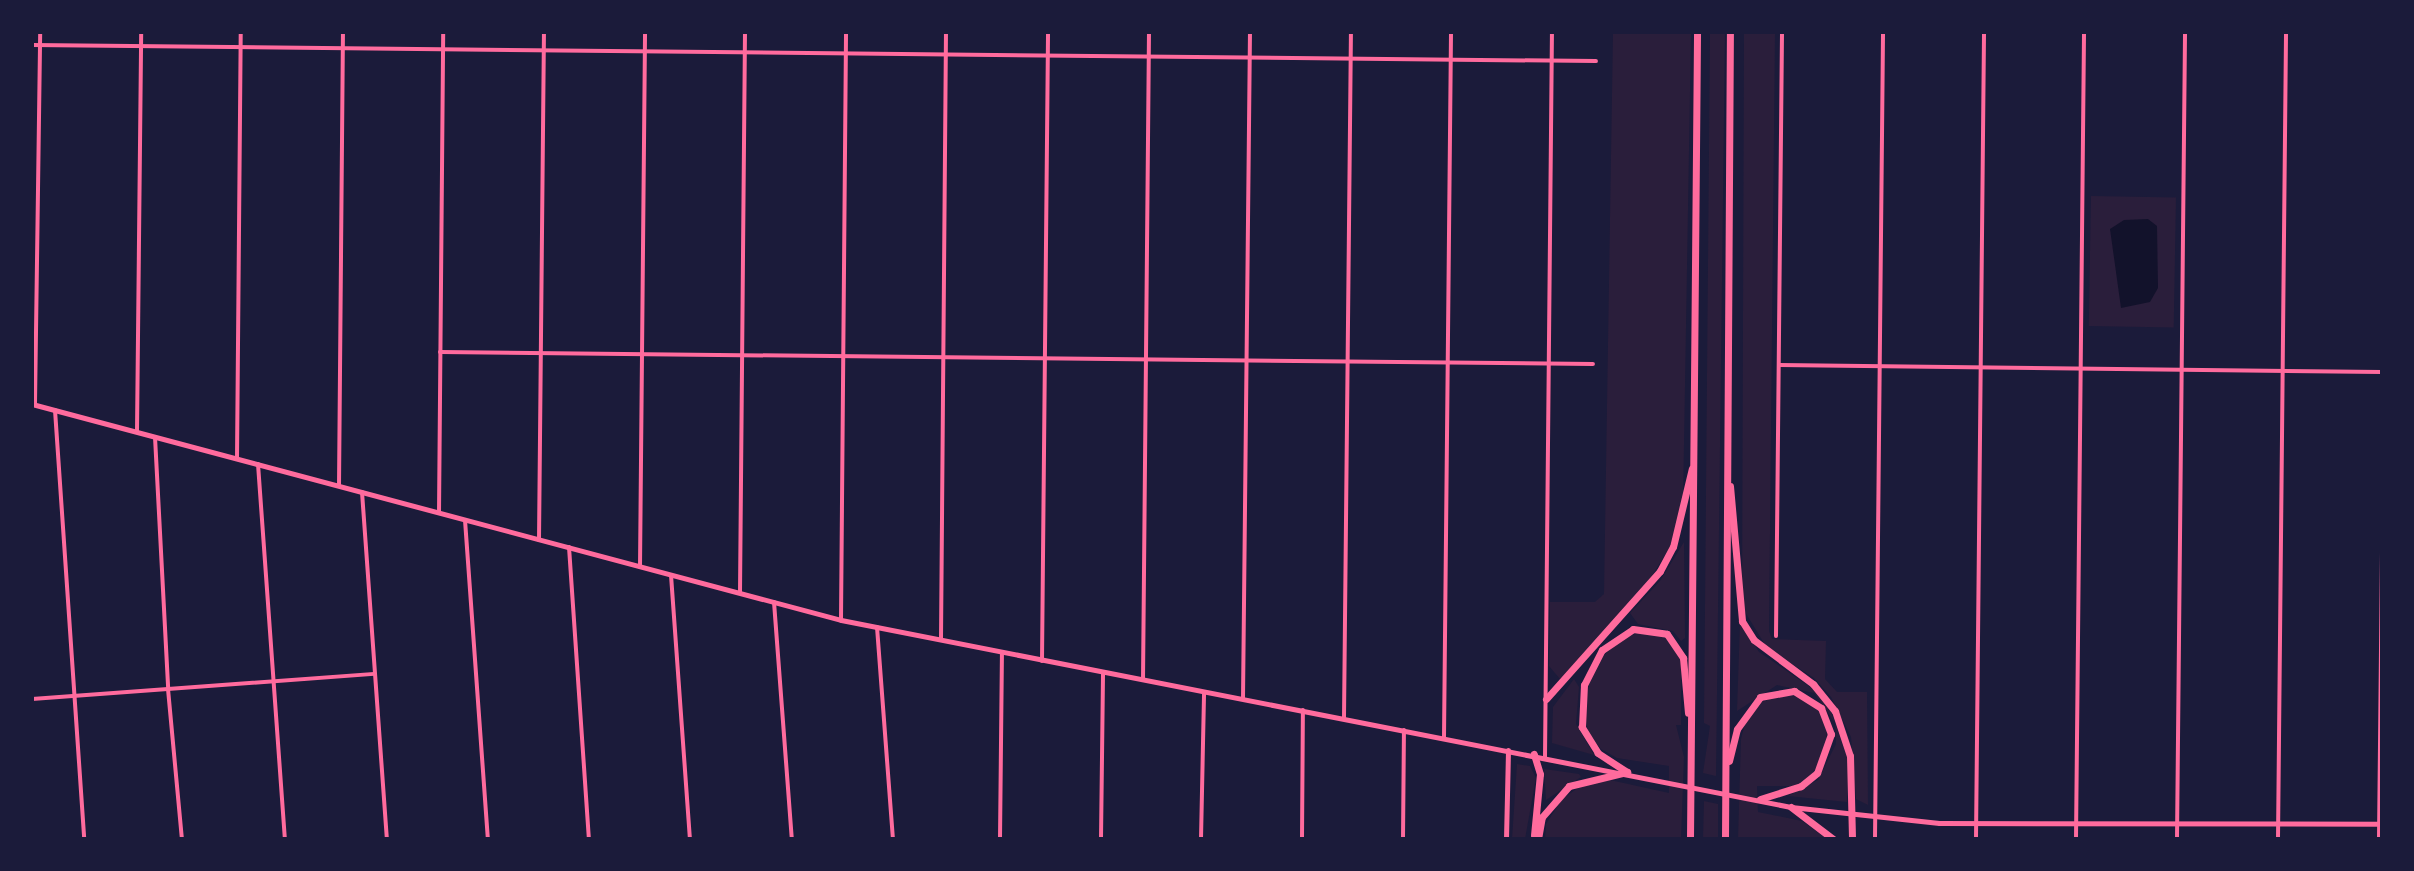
<!DOCTYPE html>
<style>
body{margin:0}
#map{position:relative;width:2414px;height:871px;overflow:hidden;background:#1b1b3a;font-family:"Exo 2",sans-serif}
div>[style]{position:absolute}
.green>*{inset:0;background:#2a1e3b;transform-origin:0 0}
.water>*{inset:0;background:#12122b}
.minor>*{height:4px;margin:-2px;padding:0 2px;transform-origin:2px;border-radius:2px;background:#ff6b9d}
.tertiary>*{height:5px;margin:-2.5px;padding:0 2.5px;transform-origin:2.5px;border-radius:2.5px;background:#ff6b9d}
.secondary>*{height:5px;margin:-2.5px;padding:0 2.5px;transform-origin:2.5px;border-radius:2.5px;background:#ff6b9d}
.motorway>*{height:7px;margin:-3.5px;padding:0 3.5px;transform-origin:3.5px;border-radius:3.5px;background:#ff6b9d}
span{translate:-50% -50%;white-space:nowrap;text-align:center;line-height:1.15;-webkit-text-stroke:6px #1b1b3a;paint-order:stroke}
.frame{position:absolute;inset:0;border:34px solid #1b1b3a;pointer-events:none}
</style>
<div id="map">
<div class="green">
<div style="clip-path:polygon(1613px 32px,1691px 32px,1683px 503px,1670px 547px,1641px 593px,1560px 679px,1549px 666px,1550px 602px,1595px 602px,1604px 594px)"></div>
<div style="clip-path:polygon(1710px 32px,1725px 32px,1716px 776px,1703px 773px,1710px 726px,1704px 723px)"></div>
<div style="clip-path:polygon(1744px 32px,1775px 32px,1769px 631px,1772px 639px,1826px 641px,1825px 679px,1837px 692px,1867px 692px,1868px 805px,1856px 799px,1851px 737px,1831px 697px,1814px 678px,1767px 648px,1742px 607px)"></div>
<div style="left:2091px;top:196px;width:85px;height:130px;rotate:1deg"></div>
<div style="clip-path:polygon(1684px 542px,1685px 638px,1681px 641px,1673px 631px,1638px 624px,1630px 613px,1660px 581px)"></div>
<div style="clip-path:polygon(1740px 622px,1759px 652px,1816px 691px,1830px 709px,1848px 760px,1847px 802px,1788px 796px,1818px 780px,1836px 744px,1835px 723px,1814px 693px,1777px 685px,1737px 711px)"></div>
<div style="clip-path:polygon(1641px 632px,1659px 632px,1675px 645px,1681px 661px,1681px 725px,1676px 725px,1684px 757px,1681px 839px,1545px 839px,1546px 824px,1562px 799px,1585px 783px,1610px 780px,1669px 793px,1669px 766px,1617px 758px,1601px 749px,1589px 734px,1584px 714px,1589px 684px,1605px 654px,1624px 638px)"></div>
<div style="clip-path:polygon(1574px 679px,1579px 687px,1576px 724px,1594px 755px,1552px 743px,1553px 707px)"></div>
<div style="clip-path:polygon(1781px 695px,1802px 697px,1818px 709px,1827px 729px,1825px 753px,1810px 778px,1794px 786px,1757px 786px,1758px 812px,1802px 821px,1827px 839px,1738px 839px,1741px 739px,1746px 720px,1762px 702px)"></div>
<div style="clip-path:polygon(1517px 764px,1530px 766px,1536px 778px,1525px 839px,1512px 839px)"></div>
<div style="clip-path:polygon(1544px 769px,1579px 774px,1581px 777px,1546px 800px)"></div>
<div style="clip-path:polygon(1704px 801px,1718px 804px,1718px 839px,1703px 839px)"></div>
</div>
<div class="water">
<div style="clip-path:polygon(2148px 219px,2157px 226px,2158px 288px,2150px 302px,2121px 308px,2110px 229px,2124px 220px)"></div>
</div>
<div class="minor">
<div style="left:32px;top:45px;width:1564px;rotate:0.59deg"></div>
<div style="left:440px;top:352px;width:1153px;rotate:0.6deg"></div>
<div style="left:1779px;top:365px;width:603px;rotate:0.67deg"></div>
<div style="left:35px;top:404px;width:372px;rotate:-89.2deg"></div>
<div style="left:55px;top:410px;width:430px;rotate:86.1deg"></div>
<div style="left:137px;top:432px;width:400px;rotate:-89.4deg"></div>
<div style="left:155px;top:437px;width:252px;rotate:87deg"></div>
<div style="left:168px;top:689px;width:151px;rotate:84.7deg"></div>
<div style="left:237px;top:459px;width:427px;rotate:-89.5deg"></div>
<div style="left:258px;top:464px;width:376px;rotate:85.9deg"></div>
<div style="left:339px;top:486px;width:454px;rotate:-89.5deg"></div>
<div style="left:362px;top:492px;width:348px;rotate:85.9deg"></div>
<div style="left:439px;top:513px;width:481px;rotate:-89.5deg"></div>
<div style="left:465px;top:520px;width:320px;rotate:85.9deg"></div>
<div style="left:539px;top:540px;width:508px;rotate:-89.44deg"></div>
<div style="left:569px;top:547px;width:293px;rotate:86.1deg"></div>
<div style="left:640px;top:567px;width:535px;rotate:-89.46deg"></div>
<div style="left:671px;top:575px;width:265px;rotate:85.9deg"></div>
<div style="left:740px;top:593px;width:561px;rotate:-89.49deg"></div>
<div style="left:774px;top:602px;width:238px;rotate:85.7deg"></div>
<div style="left:841px;top:620px;width:588px;rotate:-89.51deg"></div>
<div style="left:877px;top:627px;width:213px;rotate:85.7deg"></div>
<div style="left:1776px;top:636px;width:604px;rotate:-89.43deg"></div>
<div style="left:941px;top:640px;width:608px;rotate:-89.53deg"></div>
<div style="left:1042px;top:661px;width:629px;rotate:-89.45deg"></div>
<div style="left:1143px;top:680px;width:648px;rotate:-89.47deg"></div>
<div style="left:32px;top:699px;width:343px;rotate:-4.2deg"></div>
<div style="left:1243px;top:699px;width:667px;rotate:-89.4deg"></div>
<div style="left:1344px;top:718px;width:686px;rotate:-89.42deg"></div>
<div style="left:1444px;top:737px;width:705px;rotate:-89.43deg"></div>
<div style="left:1545px;top:757px;width:725px;rotate:-89.45deg"></div>
<div style="left:1000px;top:839px;width:186px;rotate:-89.4deg"></div>
<div style="left:1101px;top:839px;width:167px;rotate:-89.3deg"></div>
<div style="left:1201px;top:839px;width:147px;rotate:-88.8deg"></div>
<div style="left:1302px;top:839px;width:129px;rotate:-89.6deg"></div>
<div style="left:1403px;top:839px;width:109px;rotate:-89.5deg"></div>
<div style="left:1875px;top:839px;width:807px;rotate:-89.43deg"></div>
<div style="left:1976px;top:839px;width:807px;rotate:-89.43deg"></div>
<div style="left:2076px;top:839px;width:807px;rotate:-89.43deg"></div>
<div style="left:2177px;top:839px;width:807px;rotate:-89.43deg"></div>
<div style="left:2278px;top:839px;width:807px;rotate:-89.43deg"></div>
<div style="left:2379px;top:839px;width:293px;rotate:-89.4deg"></div>
</div>
<div class="tertiary">
<div style="left:1506px;top:839px;width:89px;rotate:-88.7deg"></div>
</div>
<div class="secondary">
<div style="left:32px;top:404px;width:837px;rotate:14.95deg"></div>
<div style="left:841px;top:620px;width:968px;rotate:11.14deg"></div>
<div style="left:1791px;top:807px;width:149px;rotate:6.2deg"></div>
<div style="left:1939px;top:823px;width:443px;rotate:0.1deg"></div>
</div>
<div class="motorway">
<div style="left:1730px;top:486px;width:136px;rotate:84.9deg"></div>
<div style="left:1742px;top:621px;width:22px;rotate:58deg"></div>
<div style="left:1754px;top:640px;width:74px;rotate:36.7deg"></div>
<div style="left:1813px;top:684px;width:35px;rotate:51deg"></div>
<div style="left:1835px;top:711px;width:47px;rotate:71.6deg"></div>
<div style="left:1850px;top:756px;width:83px;rotate:88.6deg"></div>
<div style="left:1546px;top:699px;width:171px;rotate:-48.3deg"></div>
<div style="left:1660px;top:571px;width:27px;rotate:-62deg"></div>
<div style="left:1673px;top:547px;width:81px;rotate:-76.5deg"></div>
<div style="left:1729px;top:761px;width:33px;rotate:-76deg"></div>
<div style="left:1737px;top:729px;width:39px;rotate:-54deg"></div>
<div style="left:1760px;top:697px;width:35px;rotate:-10deg"></div>
<div style="left:1794px;top:691px;width:32px;rotate:32deg"></div>
<div style="left:1821px;top:708px;width:28px;rotate:69deg"></div>
<div style="left:1831px;top:734px;width:41px;rotate:109.7deg"></div>
<div style="left:1817px;top:773px;width:21px;rotate:141deg"></div>
<div style="left:1801px;top:786px;width:43px;rotate:162.4deg"></div>
<div style="left:1627px;top:772px;width:35px;rotate:-147deg"></div>
<div style="left:1598px;top:753px;width:31px;rotate:-122deg"></div>
<div style="left:1582px;top:727px;width:42px;rotate:-87.3deg"></div>
<div style="left:1584px;top:685px;width:39px;rotate:-63deg"></div>
<div style="left:1602px;top:650px;width:37px;rotate:-34deg"></div>
<div style="left:1633px;top:629px;width:34px;rotate:8deg"></div>
<div style="left:1667px;top:634px;width:29px;rotate:56deg"></div>
<div style="left:1683px;top:658px;width:55px;rotate:84.8deg"></div>
<div style="left:1791px;top:807px;width:53px;rotate:37.3deg"></div>
<div style="left:1534px;top:835px;width:61px;rotate:-84.4deg"></div>
<div style="left:1540px;top:774px;width:21px;rotate:-107deg"></div>
<div style="left:1538px;top:839px;width:22px;rotate:-80deg"></div>
<div style="left:1542px;top:817px;width:41px;rotate:-48.9deg"></div>
<div style="left:1569px;top:786px;width:60px;rotate:-13.6deg"></div>
<div style="left:1690px;top:839px;width:807px;rotate:-89.5deg"></div>
<div style="left:1725px;top:839px;width:807px;rotate:-89.65deg"></div>
</div>
<div class="frame"></div>
</div>
